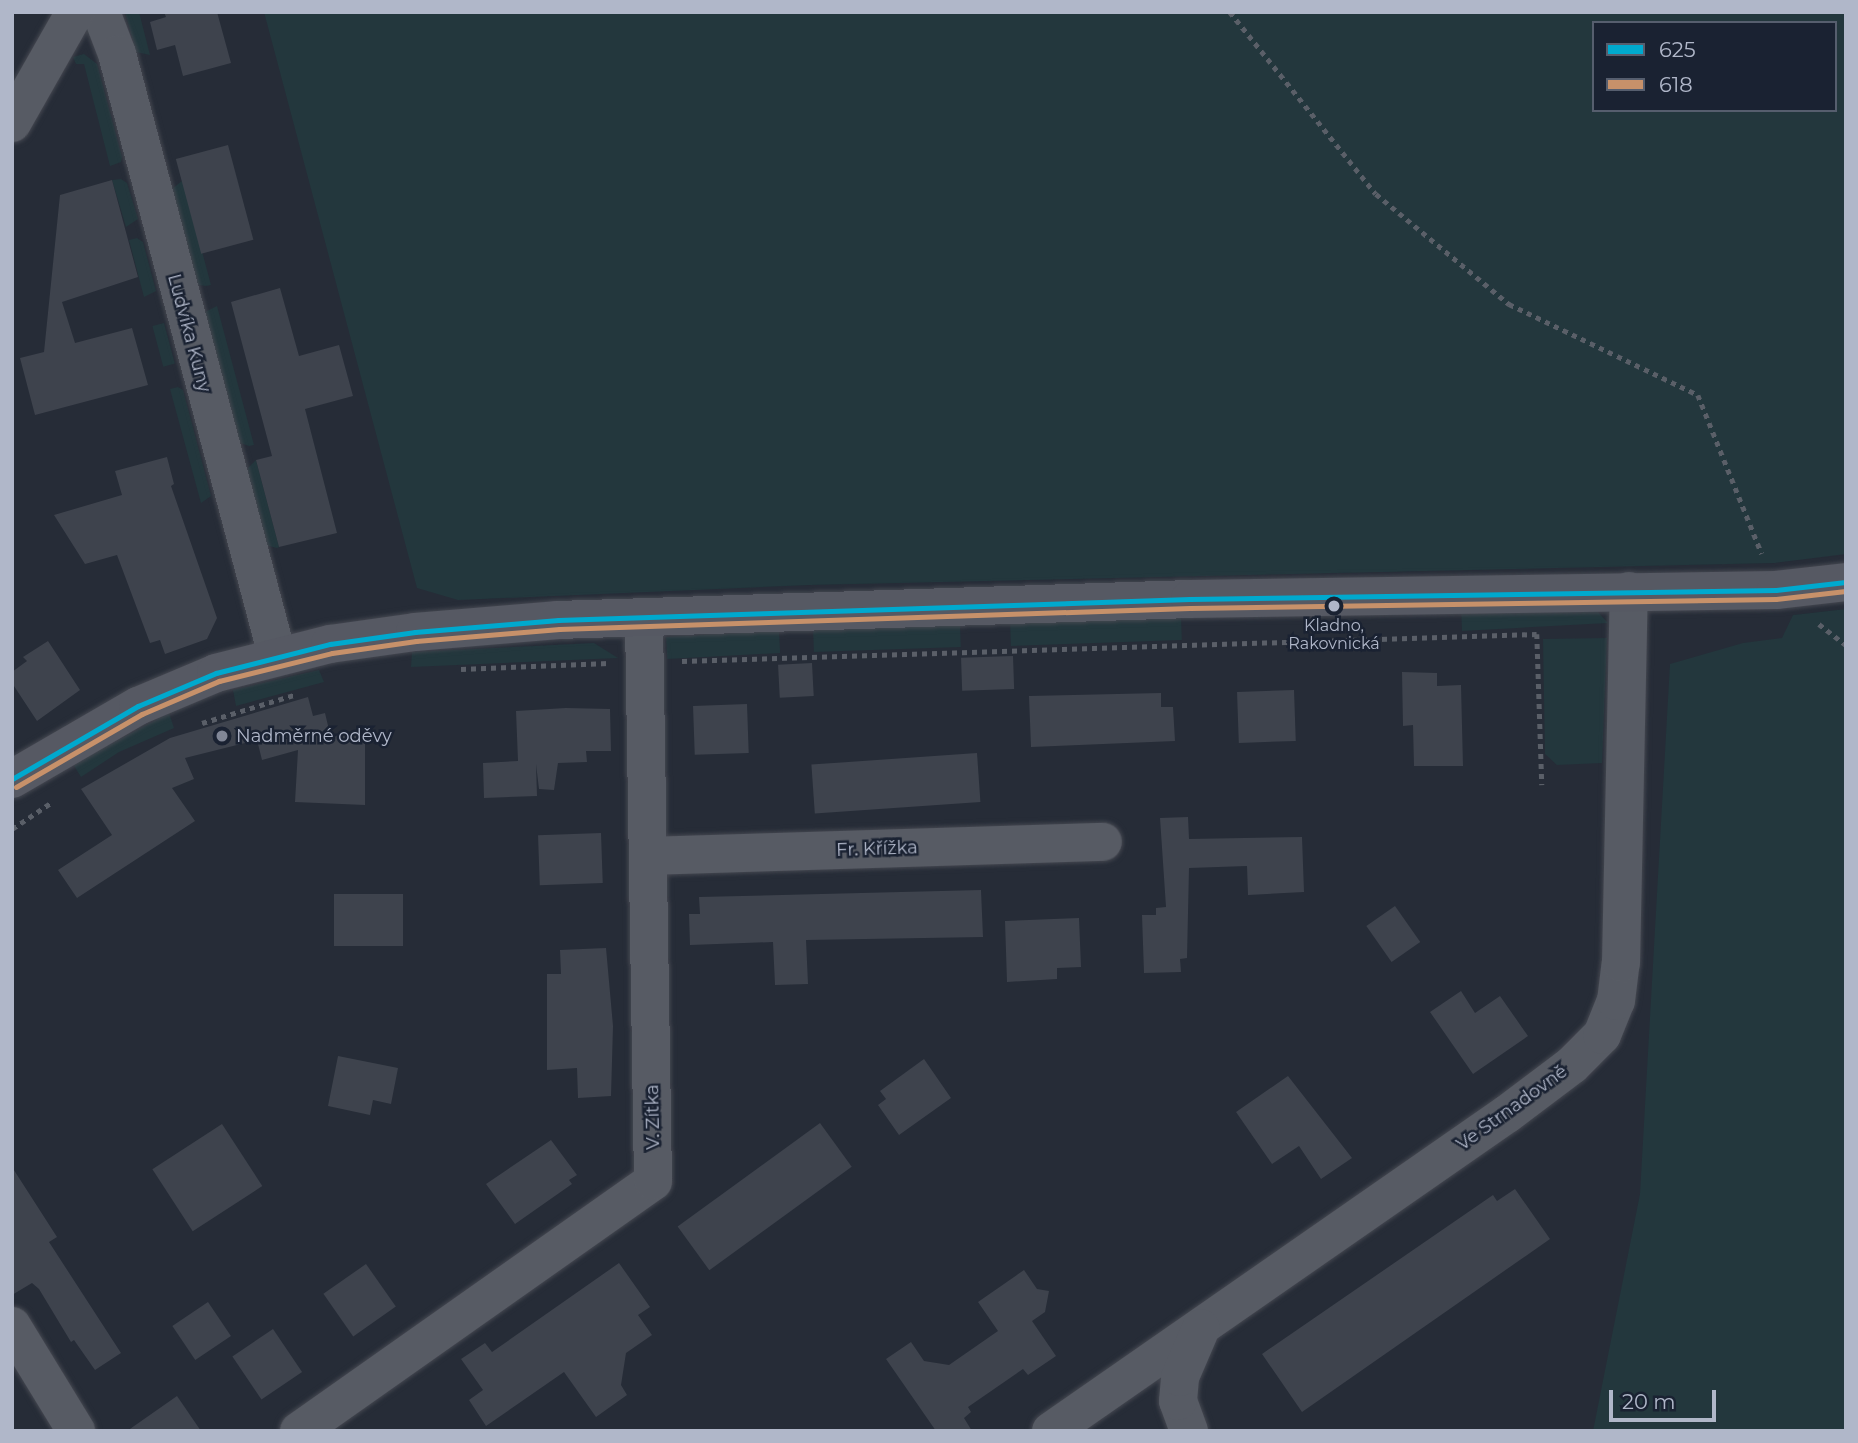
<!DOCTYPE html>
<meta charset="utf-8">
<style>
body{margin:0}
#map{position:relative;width:1858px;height:1443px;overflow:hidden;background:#262c37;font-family:Montserrat,sans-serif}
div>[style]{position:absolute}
.green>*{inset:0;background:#23373d;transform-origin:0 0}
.building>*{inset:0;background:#3e434d;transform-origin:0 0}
.path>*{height:4.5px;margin-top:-2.25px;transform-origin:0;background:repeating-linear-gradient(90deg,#5a5f68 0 5px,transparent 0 10px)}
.roads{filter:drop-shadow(0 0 2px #444750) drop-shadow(0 0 2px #444750)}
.minor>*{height:38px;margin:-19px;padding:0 19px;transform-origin:19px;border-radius:19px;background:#575b64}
.secondary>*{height:38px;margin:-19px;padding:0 19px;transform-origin:19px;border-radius:19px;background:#565963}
.bus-1>*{height:5px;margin:-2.5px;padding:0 2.5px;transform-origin:2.5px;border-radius:2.5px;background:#00a9ce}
.bus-2>*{height:5px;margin:-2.5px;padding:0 2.5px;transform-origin:2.5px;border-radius:2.5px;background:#c7916a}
.dots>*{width:19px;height:19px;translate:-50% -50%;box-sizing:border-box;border:4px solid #1a2232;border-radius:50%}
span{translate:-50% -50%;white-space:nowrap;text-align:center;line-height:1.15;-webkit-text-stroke:5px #1a2232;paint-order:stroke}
.bus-label{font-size:16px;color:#b0b7c9}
.street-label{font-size:18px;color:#b0b7c9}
.poi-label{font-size:18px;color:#b0b7c9}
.left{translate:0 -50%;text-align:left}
.frame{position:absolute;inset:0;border:14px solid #b0b7c9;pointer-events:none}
.legend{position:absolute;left:1592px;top:21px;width:245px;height:91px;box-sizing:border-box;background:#1a2232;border:2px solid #565e6e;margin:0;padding:9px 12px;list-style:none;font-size:21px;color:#b0b7c9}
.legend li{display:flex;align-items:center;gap:14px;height:35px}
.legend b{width:35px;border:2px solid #565e6e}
.scale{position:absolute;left:1609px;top:1390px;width:107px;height:32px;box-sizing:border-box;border:4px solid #b0b7c9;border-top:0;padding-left:9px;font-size:21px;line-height:24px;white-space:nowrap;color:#b0b7c9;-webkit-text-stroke:5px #1a2232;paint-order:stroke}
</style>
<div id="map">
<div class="green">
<div style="clip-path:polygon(125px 12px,139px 12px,150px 55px,136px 52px)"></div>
<div style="clip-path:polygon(evenodd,264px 12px,1846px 12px,1846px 554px,1775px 563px,811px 585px,458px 600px,417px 588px,264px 12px,1594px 23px,1835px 23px,1835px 110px,1594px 110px,1594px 23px)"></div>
<div style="clip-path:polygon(84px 54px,97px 64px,122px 157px,121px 162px,110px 166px,84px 64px,76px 64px,73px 57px)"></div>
<div style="clip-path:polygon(121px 179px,127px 183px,138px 219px,126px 227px,112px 180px)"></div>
<div style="clip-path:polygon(183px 180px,211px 285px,206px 286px,198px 285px,171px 190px)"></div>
<div style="clip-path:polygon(137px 238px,143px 242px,156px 291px,144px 297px,129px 240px)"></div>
<div style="clip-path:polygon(217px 306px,254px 445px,249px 446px,238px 442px,205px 312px)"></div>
<div style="left:164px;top:323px;width:42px;height:12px;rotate:75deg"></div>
<div style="clip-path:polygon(178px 387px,183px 390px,211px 496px,201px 503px,170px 389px)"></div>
<div style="clip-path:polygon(256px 460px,279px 547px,277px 548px,265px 545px,246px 470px)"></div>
<div style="clip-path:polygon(1461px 606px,1596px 610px,1608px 623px,1462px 631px)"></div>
<div style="clip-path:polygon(1846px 609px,1846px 1431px,1593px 1431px,1640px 1194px,1670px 664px,1743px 643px,1782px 638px,1793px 615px)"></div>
<div style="left:1181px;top:616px;width:24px;height:171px;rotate:88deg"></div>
<div style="left:960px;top:624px;width:23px;height:147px;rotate:88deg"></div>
<div style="left:779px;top:631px;width:22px;height:113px;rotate:87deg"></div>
<div style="clip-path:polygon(1607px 638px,1602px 763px,1557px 765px,1545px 754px,1543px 639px)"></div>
<div style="clip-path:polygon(594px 643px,618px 658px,411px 667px,412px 652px)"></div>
<div style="clip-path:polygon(319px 670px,324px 682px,236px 706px,233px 690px)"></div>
<div style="clip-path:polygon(169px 713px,174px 728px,119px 752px,81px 777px,73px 764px)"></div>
</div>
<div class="building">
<div style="clip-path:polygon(164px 12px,217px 12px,231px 63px,183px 76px,175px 45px,157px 50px,150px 22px,166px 17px)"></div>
<div style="left:228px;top:145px;width:98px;height:54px;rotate:75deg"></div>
<div style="clip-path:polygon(112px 180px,138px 277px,62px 302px,75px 343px,132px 328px,148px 385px,35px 415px,20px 358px,44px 352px,60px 195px)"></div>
<div style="clip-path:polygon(280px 288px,299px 356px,339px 345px,353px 396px,305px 409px,337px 533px,279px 547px,256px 460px,272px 456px,231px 302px)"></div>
<div style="clip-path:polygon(167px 457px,174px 484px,171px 486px,217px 618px,207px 639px,165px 654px,160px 640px,150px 643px,117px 555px,85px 564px,54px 515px,122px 495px,115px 471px)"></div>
<div style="clip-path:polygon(48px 641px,80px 690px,37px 721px,12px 683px,12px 672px,27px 661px,23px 657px)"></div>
<div style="left:1013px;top:656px;width:33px;height:52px;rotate:88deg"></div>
<div style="left:812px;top:663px;width:33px;height:34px;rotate:87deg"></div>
<div style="clip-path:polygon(1402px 672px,1437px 673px,1437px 686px,1461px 685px,1463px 766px,1414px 766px,1413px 725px,1403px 726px)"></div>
<div style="left:1294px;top:690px;width:51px;height:57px;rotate:88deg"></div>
<div style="clip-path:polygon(1161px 693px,1161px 707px,1173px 707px,1175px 741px,1031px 747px,1029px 696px)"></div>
<div style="clip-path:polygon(308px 697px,313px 716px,325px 713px,330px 734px,365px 734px,365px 805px,295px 802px,298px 750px,262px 760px,257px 740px,185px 758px,194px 779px,172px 788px,195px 821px,77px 898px,58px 870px,112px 835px,81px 789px,170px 738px)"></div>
<div style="left:747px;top:704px;width:49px;height:54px;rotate:88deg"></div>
<div style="clip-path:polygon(566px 708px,610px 709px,611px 751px,586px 751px,587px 762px,558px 763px,554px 790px,539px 789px,536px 764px,537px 796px,484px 798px,483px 763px,518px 761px,516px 711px)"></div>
<div style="left:977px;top:753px;width:49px;height:166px;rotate:86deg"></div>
<div style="clip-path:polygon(1188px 817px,1189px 839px,1302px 837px,1304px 892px,1248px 895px,1247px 866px,1189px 868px,1187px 958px,1180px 959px,1181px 972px,1144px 973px,1142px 915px,1156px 915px,1156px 908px,1166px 907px,1160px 818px)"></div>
<div style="left:601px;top:833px;width:50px;height:63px;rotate:88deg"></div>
<div style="clip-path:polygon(981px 890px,983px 937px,806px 940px,808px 984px,775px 985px,773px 942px,690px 945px,689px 914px,700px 914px,699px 897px)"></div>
<div style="left:334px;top:894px;width:69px;height:52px"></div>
<div style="left:1395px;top:906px;width:44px;height:35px;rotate:55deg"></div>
<div style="clip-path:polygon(1079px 918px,1081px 967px,1057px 968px,1057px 979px,1007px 982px,1005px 921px)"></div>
<div style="clip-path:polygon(606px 948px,613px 1026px,611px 1096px,578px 1098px,577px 1068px,547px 1070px,547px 974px,561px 974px,560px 950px)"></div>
<div style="clip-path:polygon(1461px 991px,1475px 1013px,1500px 996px,1528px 1036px,1473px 1074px,1430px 1012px)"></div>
<div style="clip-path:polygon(338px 1056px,398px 1068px,391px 1104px,373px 1100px,370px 1115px,328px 1106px)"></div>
<div style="clip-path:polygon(924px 1059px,951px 1098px,899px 1135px,878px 1105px,886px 1099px,880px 1091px)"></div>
<div style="clip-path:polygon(1288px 1076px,1352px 1158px,1321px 1179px,1299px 1146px,1272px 1164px,1236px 1112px)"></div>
<div style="left:820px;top:1123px;width:54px;height:176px;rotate:54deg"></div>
<div style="left:222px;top:1124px;width:74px;height:83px;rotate:57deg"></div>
<div style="clip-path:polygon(551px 1140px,577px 1175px,569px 1180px,572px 1184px,515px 1224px,486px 1184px)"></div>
<div style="clip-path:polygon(12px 1167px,57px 1237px,49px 1242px,121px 1353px,95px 1370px,74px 1340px,71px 1342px,39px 1289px,32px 1283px,12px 1295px)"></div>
<div style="clip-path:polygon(1515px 1189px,1550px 1239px,1302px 1412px,1262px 1354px,1493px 1195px,1497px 1201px)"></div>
<div style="clip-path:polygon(619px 1263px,650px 1307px,638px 1315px,652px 1335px,626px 1353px,621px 1385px,627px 1395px,596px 1417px,564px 1372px,486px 1426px,469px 1400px,483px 1390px,461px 1359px,485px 1343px,492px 1352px)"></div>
<div style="left:366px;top:1264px;width:52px;height:52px;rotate:55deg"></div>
<div style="clip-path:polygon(1024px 1270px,1037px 1289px,1049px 1291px,1045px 1312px,1032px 1321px,1056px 1356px,1028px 1375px,1023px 1369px,968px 1407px,971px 1412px,964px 1418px,972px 1431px,936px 1431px,886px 1359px,911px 1342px,924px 1361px,949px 1365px,998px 1331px,978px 1302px)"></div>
<div style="left:208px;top:1302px;width:41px;height:43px;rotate:56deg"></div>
<div style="left:273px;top:1329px;width:52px;height:49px;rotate:56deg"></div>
<div style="clip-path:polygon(177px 1396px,201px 1431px,127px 1431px)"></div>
</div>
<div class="path">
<div style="left:1230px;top:12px;width:233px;rotate:51.3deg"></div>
<div style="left:1376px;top:194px;width:173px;rotate:39.6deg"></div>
<div style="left:1509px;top:304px;width:210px;rotate:25.7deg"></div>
<div style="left:1698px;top:395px;width:171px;rotate:68.1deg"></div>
<div style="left:1819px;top:624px;width:34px;rotate:38deg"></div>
<div style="left:1537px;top:634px;width:151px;rotate:88.1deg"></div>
<div style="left:682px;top:661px;width:855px;rotate:-1.81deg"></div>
<div style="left:461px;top:669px;width:148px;rotate:-2.3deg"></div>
<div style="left:202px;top:723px;width:99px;rotate:-17deg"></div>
<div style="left:12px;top:829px;width:48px;rotate:-34deg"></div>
</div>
<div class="roads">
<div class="minor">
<div style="left:101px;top:12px;width:45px;rotate:69.1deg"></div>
<div style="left:117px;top:54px;width:622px;rotate:75.09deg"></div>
<div style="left:12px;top:123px;width:128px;rotate:-60.4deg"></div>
<div style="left:650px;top:856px;width:453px;rotate:-1.8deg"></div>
<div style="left:12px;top:1326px;width:123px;rotate:58.6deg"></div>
<div style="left:299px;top:1431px;width:433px;rotate:-35.2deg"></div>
<div style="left:653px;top:1181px;width:562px;rotate:-90.92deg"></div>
<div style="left:1051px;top:1431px;width:555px;rotate:-34.81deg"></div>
<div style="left:1507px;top:1114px;width:81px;rotate:-37deg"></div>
<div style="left:1572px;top:1065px;width:42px;rotate:-45deg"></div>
<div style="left:1602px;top:1035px;width:37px;rotate:-68deg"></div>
<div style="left:1616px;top:1001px;width:38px;rotate:-83deg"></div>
<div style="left:1621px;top:963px;width:372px;rotate:-88.8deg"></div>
<div style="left:1189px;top:1431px;width:32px;rotate:-110deg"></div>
<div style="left:1178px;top:1401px;width:24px;rotate:-85deg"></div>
<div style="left:1180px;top:1377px;width:53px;rotate:-66.8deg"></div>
</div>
<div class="secondary">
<div style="left:12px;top:779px;width:146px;rotate:-30.1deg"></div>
<div style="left:138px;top:706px;width:85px;rotate:-22.9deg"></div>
<div style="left:216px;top:673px;width:118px;rotate:-14.3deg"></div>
<div style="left:330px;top:644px;width:86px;rotate:-8deg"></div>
<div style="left:415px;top:632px;width:144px;rotate:-4.8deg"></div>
<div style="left:558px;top:620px;width:632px;rotate:-1.9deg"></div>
<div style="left:1190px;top:599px;width:586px;rotate:-0.88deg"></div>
<div style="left:1776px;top:590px;width:70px;rotate:-6.5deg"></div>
</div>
</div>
<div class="bus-1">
<div style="left:12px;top:779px;width:146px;rotate:-30.1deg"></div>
<div style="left:138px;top:706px;width:85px;rotate:-22.9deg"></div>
<div style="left:216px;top:673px;width:118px;rotate:-14.3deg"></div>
<div style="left:330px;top:644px;width:86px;rotate:-8deg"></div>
<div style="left:415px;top:632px;width:144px;rotate:-4.8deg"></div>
<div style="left:558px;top:620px;width:632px;rotate:-1.9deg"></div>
<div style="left:1190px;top:599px;width:586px;rotate:-0.88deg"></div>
<div style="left:1776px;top:590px;width:70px;rotate:-6.5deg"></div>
</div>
<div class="bus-2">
<div style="left:16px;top:787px;width:146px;rotate:-30.1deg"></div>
<div style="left:142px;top:714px;width:84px;rotate:-23.2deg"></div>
<div style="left:219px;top:681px;width:116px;rotate:-13.9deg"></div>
<div style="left:332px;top:653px;width:85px;rotate:-8.1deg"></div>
<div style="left:416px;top:641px;width:144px;rotate:-4.8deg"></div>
<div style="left:559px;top:629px;width:631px;rotate:-1.91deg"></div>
<div style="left:1190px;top:608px;width:586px;rotate:-0.88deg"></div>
<div style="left:1776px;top:599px;width:70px;rotate:-6.5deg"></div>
</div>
<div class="dots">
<div style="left:1334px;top:606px;background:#b0b7c9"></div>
<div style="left:222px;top:736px;background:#808696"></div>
</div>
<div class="bus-label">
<span style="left:1334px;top:635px">Kladno,<br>Rakovnická</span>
</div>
<div class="street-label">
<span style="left:189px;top:333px;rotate:75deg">Ludvíka Kuny</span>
<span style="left:877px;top:849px;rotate:-2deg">Fr. Křížka</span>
<span style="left:1512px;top:1108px;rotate:-36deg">Ve Strnadovně</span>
<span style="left:653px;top:1117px;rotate:-91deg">V. Zítka</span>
</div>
<div class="poi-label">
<span class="left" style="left:236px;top:736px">Nadměrné oděvy</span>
</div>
<div class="frame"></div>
<ul class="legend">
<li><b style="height:9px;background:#00a9ce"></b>625</li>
<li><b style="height:9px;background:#c7916a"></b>618</li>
</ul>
<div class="scale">20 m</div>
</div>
